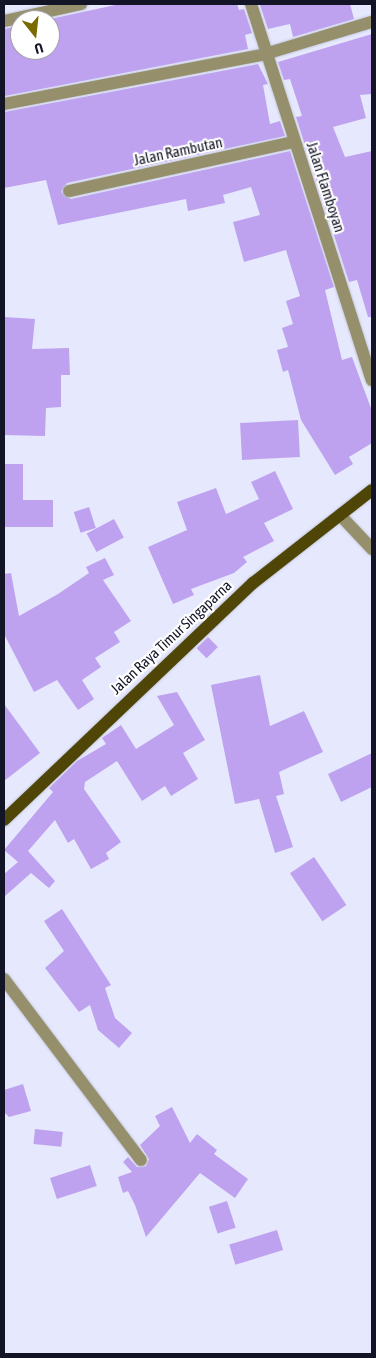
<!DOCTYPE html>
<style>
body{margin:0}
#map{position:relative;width:376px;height:1358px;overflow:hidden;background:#e6e9fd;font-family:"Asap Condensed",sans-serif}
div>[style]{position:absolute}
.building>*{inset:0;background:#bea2f0;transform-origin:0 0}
.roads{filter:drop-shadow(0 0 1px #c4c7db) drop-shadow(0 0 1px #c4c7db)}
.minor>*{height:12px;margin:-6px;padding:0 6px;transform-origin:6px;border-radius:6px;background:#958f6c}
.primary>*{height:12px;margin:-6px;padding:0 6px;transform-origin:6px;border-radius:6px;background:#4f4507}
span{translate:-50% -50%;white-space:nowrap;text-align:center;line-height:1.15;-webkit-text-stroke:4.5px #fff;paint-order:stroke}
.street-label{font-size:15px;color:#131426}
.frame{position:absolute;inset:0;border:5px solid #131426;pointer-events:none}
.north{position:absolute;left:10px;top:10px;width:50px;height:50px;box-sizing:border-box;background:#fff;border:1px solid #a1a1a8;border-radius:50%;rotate:164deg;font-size:14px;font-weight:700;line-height:20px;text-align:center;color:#131426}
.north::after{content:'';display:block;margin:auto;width:18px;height:22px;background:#796a02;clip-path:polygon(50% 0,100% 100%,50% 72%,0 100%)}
</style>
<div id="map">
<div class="building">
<div style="clip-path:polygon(120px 4px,237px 4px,239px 10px,244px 9px,252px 33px,245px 35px,248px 49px,5px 96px,4px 29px,20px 26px,20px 50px,50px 50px,50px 19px)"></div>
<div style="clip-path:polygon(264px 4px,350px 4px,354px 19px,293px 37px,290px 24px,268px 29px,260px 5px)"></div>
<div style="clip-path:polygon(372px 34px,372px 94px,360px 95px,366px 118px,333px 127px,345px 157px,372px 151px,372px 317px,368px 317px,357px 280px,349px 282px,296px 117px,302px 116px,290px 79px,284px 80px,278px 62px)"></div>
<div style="clip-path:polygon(258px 64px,268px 84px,263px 85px,270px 124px,280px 121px,285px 136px,67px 183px,61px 192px,71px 199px,290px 151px,334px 287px,325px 290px,342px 360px,352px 357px,372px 411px,372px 443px,349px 457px,353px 464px,335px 475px,301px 420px,288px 370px,283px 372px,277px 350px,288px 347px,282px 328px,293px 324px,286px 301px,300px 296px,286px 250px,244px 262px,233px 222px,260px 215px,251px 187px,223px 195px,225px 203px,188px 211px,186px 199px,58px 225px,46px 180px,4px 188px,4px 112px)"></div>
<div style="clip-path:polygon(4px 317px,35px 319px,32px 349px,69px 348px,70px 375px,61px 375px,61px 407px,46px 408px,45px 436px,4px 435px)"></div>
<div style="left:298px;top:420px;width:37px;height:58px;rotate:87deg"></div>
<div style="clip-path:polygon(4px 464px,23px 464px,23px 500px,53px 500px,53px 527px,4px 527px)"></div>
<div style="clip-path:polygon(275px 471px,293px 509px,264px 523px,274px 541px,243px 557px,247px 562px,234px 573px,191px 589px,194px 595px,173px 604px,148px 547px,187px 530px,177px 502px,216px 488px,226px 514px,259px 499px,251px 482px)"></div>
<div style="left:89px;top:507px;width:22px;height:16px;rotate:72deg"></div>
<div style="left:114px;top:519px;width:21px;height:31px;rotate:62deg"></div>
<div style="clip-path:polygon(105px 558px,114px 575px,103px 580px,131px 621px,114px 632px,120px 642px,95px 658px,101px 667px,82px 680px,94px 699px,78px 710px,57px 680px,34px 692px,4px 634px,4px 574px,11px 573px,19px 616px,58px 594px,89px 573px,86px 567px)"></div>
<div style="left:208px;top:637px;width:14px;height:16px;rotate:45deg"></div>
<div style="clip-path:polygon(260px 675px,270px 726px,304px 711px,323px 752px,279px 772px,284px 794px,276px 796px,293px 847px,275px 853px,259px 799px,235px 804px,211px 685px)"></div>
<div style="clip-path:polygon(177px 692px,205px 740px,183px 753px,198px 779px,171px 796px,165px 786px,142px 801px,117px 761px,85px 782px,84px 789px,121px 842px,106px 853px,109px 859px,91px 869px,74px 839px,68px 843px,55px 820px,28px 851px,55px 881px,49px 888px,31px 873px,4px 897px,4px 874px,18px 862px,4px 850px,53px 792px,49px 788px,77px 761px,106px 744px,102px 738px,121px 725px,136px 749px,174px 725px,157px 696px)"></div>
<div style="clip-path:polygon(4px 704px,40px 753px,4px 781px)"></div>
<div style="clip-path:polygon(372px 753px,372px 787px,341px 802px,328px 774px)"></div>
<div style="left:314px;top:857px;width:58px;height:29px;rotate:56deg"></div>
<div style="clip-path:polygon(62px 909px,111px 985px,105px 988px,115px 1018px,132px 1033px,119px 1048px,98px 1030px,90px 1005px,79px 1012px,45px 968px,64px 951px,44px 921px)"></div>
<div style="clip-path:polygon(23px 1084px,31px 1111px,9px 1117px,4px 1112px,4px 1090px)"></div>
<div style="clip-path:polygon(172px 1107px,190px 1143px,197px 1134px,217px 1150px,214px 1154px,248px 1179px,235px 1198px,200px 1173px,146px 1237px,135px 1205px,128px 1191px,123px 1193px,118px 1177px,132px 1172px,123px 1162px,128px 1157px,137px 1167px,146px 1166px,149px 1159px,140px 1145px,160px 1126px,155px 1116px)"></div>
<div style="left:35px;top:1129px;width:28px;height:15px;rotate:6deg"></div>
<div style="left:90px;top:1165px;width:22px;height:42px;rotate:72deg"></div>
<div style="left:227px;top:1201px;width:28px;height:19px;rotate:72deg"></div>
<div style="left:277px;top:1230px;width:21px;height:50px;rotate:73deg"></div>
</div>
<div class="roads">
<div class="minor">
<div style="left:251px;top:4px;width:395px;rotate:72.2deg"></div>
<div style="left:4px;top:21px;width:79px;rotate:-12.4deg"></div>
<div style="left:4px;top:104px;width:266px;rotate:-10.8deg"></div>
<div style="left:265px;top:54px;width:112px;rotate:-16.7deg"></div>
<div style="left:69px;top:191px;width:230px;rotate:-12.3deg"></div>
<div style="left:340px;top:515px;width:47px;rotate:46.7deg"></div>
<div style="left:4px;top:979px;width:227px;rotate:52.9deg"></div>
</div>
<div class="primary">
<div style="left:4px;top:820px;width:344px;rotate:-43.6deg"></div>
<div style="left:253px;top:583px;width:151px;rotate:-38deg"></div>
</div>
</div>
<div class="street-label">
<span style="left:178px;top:151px;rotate:-12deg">Jalan Rambutan</span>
<span style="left:326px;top:187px;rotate:72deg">Jalan Flamboyan</span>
<span style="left:171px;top:637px;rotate:-43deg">Jalan Raya Timur Singaparna</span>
</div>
<div class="frame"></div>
<div class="north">U</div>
</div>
